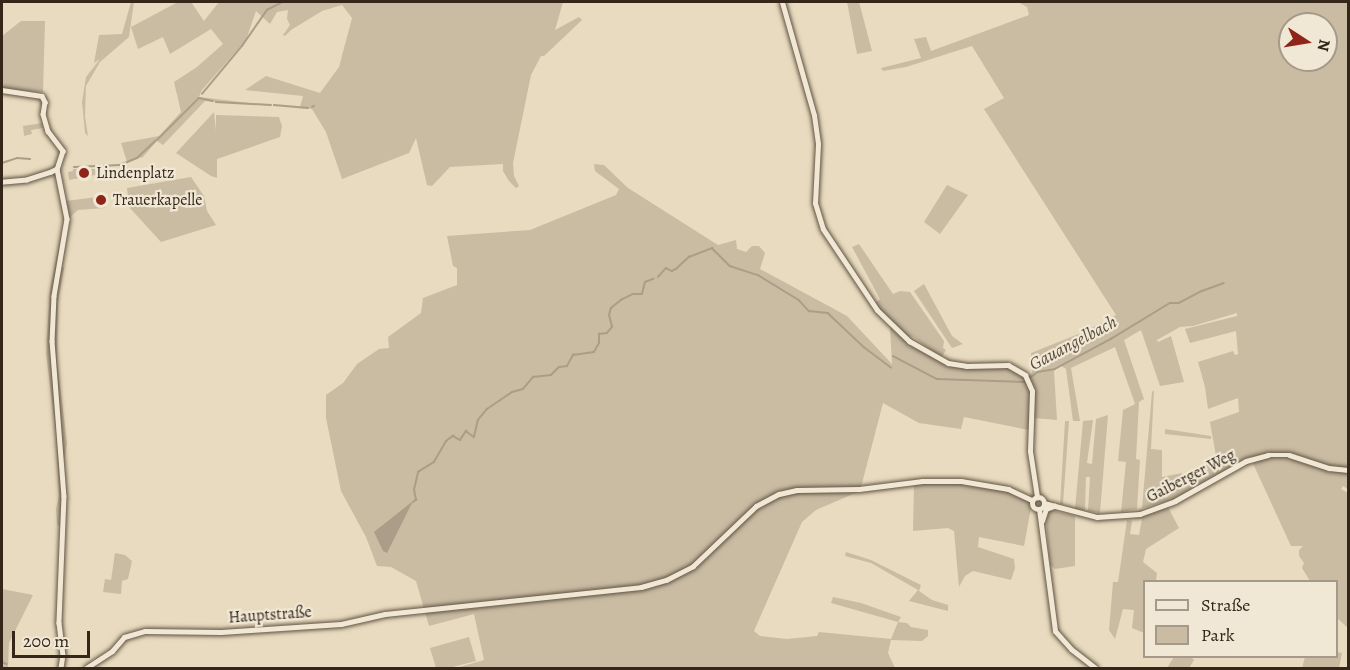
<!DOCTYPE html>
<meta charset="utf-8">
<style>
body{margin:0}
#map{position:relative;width:1350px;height:670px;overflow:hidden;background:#e8dbbf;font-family:Alegreya,serif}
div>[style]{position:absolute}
.green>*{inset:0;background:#c9bca3}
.water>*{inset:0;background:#ab9d87}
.stream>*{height:1.5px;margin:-0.75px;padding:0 0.75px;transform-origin:0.75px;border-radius:0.75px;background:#ab9d87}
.roads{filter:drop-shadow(0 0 2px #615342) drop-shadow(0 0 2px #615342)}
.tertiary>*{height:4.5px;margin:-2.25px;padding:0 2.25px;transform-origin:2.25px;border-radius:2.25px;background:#f0e8d5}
.secondary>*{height:5px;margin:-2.5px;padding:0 2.5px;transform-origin:2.5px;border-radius:2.5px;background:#f0e8d5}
.secondary>.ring{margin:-2.5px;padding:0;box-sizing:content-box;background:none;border:5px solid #f0e8d5;border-radius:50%}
.dots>*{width:16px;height:16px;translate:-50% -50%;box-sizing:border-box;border:3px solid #f0e8d5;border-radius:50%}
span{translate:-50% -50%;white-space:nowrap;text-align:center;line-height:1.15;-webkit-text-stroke:4.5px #f0e8d5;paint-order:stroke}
.poi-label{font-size:16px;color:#342619}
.left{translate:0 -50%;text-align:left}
.street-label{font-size:16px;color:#342619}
.water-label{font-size:18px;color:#584a3a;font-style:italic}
.frame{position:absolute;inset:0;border:3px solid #342619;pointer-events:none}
.legend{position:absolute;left:1143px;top:580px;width:195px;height:78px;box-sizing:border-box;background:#f0e8d5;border:2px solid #a59a8a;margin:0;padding:8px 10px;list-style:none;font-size:18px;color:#342619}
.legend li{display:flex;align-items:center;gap:12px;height:30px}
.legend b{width:30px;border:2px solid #a59a8a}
.north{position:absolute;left:1278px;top:12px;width:60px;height:60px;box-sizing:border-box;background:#f0e8d5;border:2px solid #a59a8a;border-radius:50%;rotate:102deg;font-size:16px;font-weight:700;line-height:24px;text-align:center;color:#342619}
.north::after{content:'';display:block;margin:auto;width:21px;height:27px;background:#8f2418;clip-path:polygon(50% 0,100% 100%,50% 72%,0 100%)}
.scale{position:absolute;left:12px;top:631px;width:78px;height:27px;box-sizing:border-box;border:3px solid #342619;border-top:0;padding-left:8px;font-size:18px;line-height:21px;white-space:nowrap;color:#342619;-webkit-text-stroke:4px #f0e8d5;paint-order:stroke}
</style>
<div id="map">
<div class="green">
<div style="clip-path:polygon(131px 2px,134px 2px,129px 37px,100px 62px,86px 86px,85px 116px,88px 136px,85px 133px,82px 102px,86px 77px,100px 59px,94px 63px,99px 35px,122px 34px)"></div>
<div style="clip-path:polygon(178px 2px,191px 2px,204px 21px,219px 2px,563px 2px,555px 30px,579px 17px,582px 20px,544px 56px,541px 56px,531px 75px,513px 163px,514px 176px,519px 186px,516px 188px,509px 181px,503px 171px,503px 164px,450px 167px,432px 186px,427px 185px,416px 138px,409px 153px,342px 179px,326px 132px,312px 109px,300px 107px,303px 96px,245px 90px,266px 76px,320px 93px,339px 67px,352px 18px,342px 5px,322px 11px,291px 30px,285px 36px,283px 35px,290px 25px,287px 19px,288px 10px,277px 12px,270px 24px,256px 11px,246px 40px,202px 90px,199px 97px,274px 106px,205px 101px,163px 145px,157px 141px,143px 157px,127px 162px,121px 143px,159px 136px,181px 112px,174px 82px,197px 67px,223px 44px,211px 29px,170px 54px,163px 37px,138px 49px,131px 27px)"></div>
<div style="clip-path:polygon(847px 2px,859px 2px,872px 51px,857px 54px)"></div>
<div style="clip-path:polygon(evenodd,1018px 2px,1348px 2px,1348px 489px,1343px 486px,1341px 489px,1348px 493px,1348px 628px,1337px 618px,1336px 582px,1310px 581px,1302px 568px,1304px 563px,1299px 556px,1299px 550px,1303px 546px,1291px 546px,1250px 457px,1174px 499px,1142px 508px,1152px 392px,1154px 390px,1151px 449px,1162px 450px,1162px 477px,1182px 473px,1184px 479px,1190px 478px,1210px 462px,1217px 462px,1210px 422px,1239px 412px,1238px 398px,1208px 409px,1205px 387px,1198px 362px,1233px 351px,1235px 355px,1238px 354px,1236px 331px,1190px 343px,1185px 329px,1237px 316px,1237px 313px,1193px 326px,1180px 327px,1157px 340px,1158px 342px,1171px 336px,1184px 382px,1160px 386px,1141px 330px,1124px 340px,1144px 399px,1139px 402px,1136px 459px,1140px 460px,1137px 509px,1121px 512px,1126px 462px,1118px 461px,1123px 410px,1135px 404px,1115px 347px,1071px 368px,1080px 421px,1073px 421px,1066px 369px,1060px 365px,1054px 371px,1057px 420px,1033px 418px,1028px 375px,1032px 373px,1031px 353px,1086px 331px,1116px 315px,984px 109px,1004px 98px,972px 46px,906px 67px,883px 71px,881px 68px,921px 58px,914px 39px,926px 37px,931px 51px,1029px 15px,1027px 7px,1018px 2px,1290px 24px,1326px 24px,1326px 60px,1290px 60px,1290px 24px)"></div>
<div style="clip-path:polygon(21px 21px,45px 21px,43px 92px,2px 89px,2px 36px)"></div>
<div style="clip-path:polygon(214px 112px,216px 131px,216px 115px,279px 117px,282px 126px,280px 137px,217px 159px,217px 178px,211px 176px,176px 153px)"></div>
<div style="clip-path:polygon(42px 123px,43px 128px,31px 130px,32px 134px,24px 136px,23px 126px)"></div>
<div style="clip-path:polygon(594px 164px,604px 165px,628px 188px,718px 245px,736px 240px,737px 249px,746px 252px,752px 246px,759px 246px,765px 253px,760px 269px,847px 316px,892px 364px,890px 327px,917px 347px,943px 363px,1010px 368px,1026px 379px,1030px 392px,1029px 430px,964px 417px,961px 429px,919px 423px,883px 403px,860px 491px,816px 510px,802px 522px,754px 631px,760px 636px,787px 639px,817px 636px,819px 632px,891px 639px,898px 622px,831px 603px,833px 597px,861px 603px,901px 617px,898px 622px,907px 623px,911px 627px,928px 630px,928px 636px,922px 641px,891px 640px,888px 653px,895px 668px,456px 668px,484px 660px,474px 614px,429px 626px,416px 581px,391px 567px,377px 566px,366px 537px,341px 491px,326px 418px,326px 395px,343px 383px,357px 364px,379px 349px,389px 348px,388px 337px,421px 313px,423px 298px,457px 285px,457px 268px,453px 266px,447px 236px,530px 230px,616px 195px,619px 189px,595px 171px)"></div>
<div style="clip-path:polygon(73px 169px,95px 169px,95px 175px,69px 180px,68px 172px,73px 171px)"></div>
<div style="clip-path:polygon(191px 177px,204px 196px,207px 211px,216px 225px,161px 242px,129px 207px,127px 188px)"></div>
<div style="clip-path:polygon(947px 185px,968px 195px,940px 234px,924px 222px)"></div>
<div style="clip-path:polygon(104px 196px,105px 208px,78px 210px,69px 218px,66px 201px)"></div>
<div style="clip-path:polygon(64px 234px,50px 337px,62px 499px,61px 528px,57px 524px,56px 509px,59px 496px,56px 432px,46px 354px,50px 289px,61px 235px)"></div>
<div style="clip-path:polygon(859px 244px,893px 294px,900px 291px,910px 292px,944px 341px,943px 348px,946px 350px,941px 358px,914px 337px,903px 335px,874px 304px,880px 299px,852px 247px)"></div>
<div style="clip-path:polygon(62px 266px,64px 268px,58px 303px,57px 361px,67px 443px,64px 463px,54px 350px,55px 299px)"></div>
<div style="clip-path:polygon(924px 284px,952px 336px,963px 344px,952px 348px,914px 291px)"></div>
<div style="clip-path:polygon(1108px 415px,1100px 513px,1088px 511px,1090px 477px,1086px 477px,1085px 510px,1075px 509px,1083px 421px,1093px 420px,1087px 463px,1092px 464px,1096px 419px)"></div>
<div style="clip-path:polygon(1065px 421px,1069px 421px,1063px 504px,1060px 504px)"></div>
<div style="clip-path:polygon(1165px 429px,1211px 436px,1211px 439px,1165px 434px)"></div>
<div style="clip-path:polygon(949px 481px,1011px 492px,1028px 500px,1031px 508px,1024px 546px,979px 537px,978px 547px,1014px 559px,1015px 568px,1011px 580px,973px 571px,965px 576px,959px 587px,954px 531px,948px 528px,913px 531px,914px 484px)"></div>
<div style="clip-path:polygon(1168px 507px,1179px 528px,1146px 549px,1143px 562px,1157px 573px,1156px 581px,1144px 582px,1144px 633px,1132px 628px,1134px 610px,1123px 609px,1115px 639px,1109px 630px,1113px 582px,1118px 582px,1127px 520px,1132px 521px,1130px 534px,1139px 535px,1142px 519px,1133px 518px)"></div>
<div style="clip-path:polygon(1050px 510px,1075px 516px,1075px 566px,1055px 569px,1050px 565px,1046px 519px)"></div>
<div style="clip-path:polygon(846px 552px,871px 560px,921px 585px,919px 591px,932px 600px,948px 605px,948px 611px,909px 601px,918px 590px,871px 563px,845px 556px)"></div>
<div style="clip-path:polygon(115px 553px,125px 555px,132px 561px,128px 579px,122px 581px,121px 594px,103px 592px,105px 579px,111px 580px)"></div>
<div style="clip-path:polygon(2px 589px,33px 595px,9px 643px,8px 668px,2px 668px)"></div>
<div style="clip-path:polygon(469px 637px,476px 661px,449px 668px,436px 668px,430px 648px)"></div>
<div style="clip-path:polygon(1337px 652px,1342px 653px,1339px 668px,1302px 668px,1305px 657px,1336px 656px)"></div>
<div style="clip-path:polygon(1174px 657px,1191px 657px,1194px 660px,1189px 668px,1167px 668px)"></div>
</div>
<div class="water">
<div style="clip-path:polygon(413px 501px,387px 553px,383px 551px,374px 532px)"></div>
</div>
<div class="stream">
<div style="left:202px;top:94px;width:62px;rotate:-50.2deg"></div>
<div style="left:242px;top:46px;width:44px;rotate:-55.2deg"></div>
<div style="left:267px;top:10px;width:18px;rotate:-27deg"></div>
<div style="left:216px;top:102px;width:55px;rotate:3.1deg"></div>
<div style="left:274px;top:105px;width:34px;rotate:5deg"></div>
<div style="left:312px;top:107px;width:2px;rotate:-27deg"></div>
<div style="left:157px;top:140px;width:59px;rotate:-45deg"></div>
<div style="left:199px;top:98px;width:14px;rotate:12deg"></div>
<div style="left:2px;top:163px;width:16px;rotate:-18deg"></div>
<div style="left:17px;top:158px;width:13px;rotate:4deg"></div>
<div style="left:74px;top:167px;width:46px;rotate:-2.5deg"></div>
<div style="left:120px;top:165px;width:18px;rotate:-22deg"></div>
<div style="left:137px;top:158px;width:25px;rotate:-43deg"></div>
<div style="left:658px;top:277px;width:12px;rotate:-48deg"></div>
<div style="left:666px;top:268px;width:7px;rotate:27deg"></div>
<div style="left:672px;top:271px;width:4px;rotate:-27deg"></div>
<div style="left:676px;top:269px;width:18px;rotate:-43deg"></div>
<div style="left:689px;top:257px;width:25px;rotate:-21deg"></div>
<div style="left:712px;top:248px;width:25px;rotate:45deg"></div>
<div style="left:730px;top:266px;width:29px;rotate:18deg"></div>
<div style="left:758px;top:275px;width:48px;rotate:31.4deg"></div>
<div style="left:799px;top:300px;width:15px;rotate:48deg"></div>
<div style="left:809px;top:311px;width:19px;rotate:6deg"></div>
<div style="left:828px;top:313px;width:50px;rotate:43.4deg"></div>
<div style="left:864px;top:347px;width:34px;rotate:37deg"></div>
<div style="left:893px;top:356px;width:50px;rotate:27.6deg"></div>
<div style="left:937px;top:379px;width:87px;rotate:2deg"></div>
<div style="left:1028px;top:379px;width:12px;rotate:-35deg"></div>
<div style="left:1038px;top:372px;width:17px;rotate:-10deg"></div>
<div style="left:1055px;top:369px;width:64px;rotate:-28.2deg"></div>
<div style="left:1111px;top:339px;width:69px;rotate:-31.4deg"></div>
<div style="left:1170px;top:303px;width:9px"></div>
<div style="left:1179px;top:303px;width:26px;rotate:-28deg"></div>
<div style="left:1202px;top:291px;width:23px;rotate:-20deg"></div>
<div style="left:413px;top:502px;width:4px;rotate:-34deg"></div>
<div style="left:416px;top:500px;width:10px;rotate:-101deg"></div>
<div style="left:414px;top:490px;width:18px;rotate:-77deg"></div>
<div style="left:418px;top:472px;width:19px;rotate:-32deg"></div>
<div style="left:434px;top:462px;width:24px;rotate:-60deg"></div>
<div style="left:446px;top:441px;width:9px;rotate:-36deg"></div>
<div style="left:453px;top:436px;width:8px;rotate:30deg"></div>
<div style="left:460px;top:440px;width:11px;rotate:-56deg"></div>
<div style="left:466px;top:431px;width:10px;rotate:37deg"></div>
<div style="left:474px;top:437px;width:17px;rotate:-77deg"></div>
<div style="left:478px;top:420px;width:14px;rotate:-51deg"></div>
<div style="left:487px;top:409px;width:30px;rotate:-34deg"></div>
<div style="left:512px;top:392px;width:11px;rotate:-15deg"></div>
<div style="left:523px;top:389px;width:16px;rotate:-50deg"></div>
<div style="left:533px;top:377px;width:18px;rotate:-6deg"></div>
<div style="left:551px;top:375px;width:11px;rotate:-45deg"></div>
<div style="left:559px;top:367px;width:8px;rotate:-7deg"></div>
<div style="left:567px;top:366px;width:13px;rotate:-61deg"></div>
<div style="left:573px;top:355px;width:21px;rotate:-8deg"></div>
<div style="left:594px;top:352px;width:10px;rotate:-61deg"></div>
<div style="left:599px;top:343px;width:9px;rotate:-90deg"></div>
<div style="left:599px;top:334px;width:8px;rotate:-7deg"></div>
<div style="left:607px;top:333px;width:8px;rotate:-50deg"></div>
<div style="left:612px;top:327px;width:12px;rotate:-104deg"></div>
<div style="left:609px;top:315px;width:7px;rotate:-74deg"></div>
<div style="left:611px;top:308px;width:13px;rotate:-39deg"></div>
<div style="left:621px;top:300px;width:13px;rotate:-27deg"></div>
<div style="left:633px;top:294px;width:9px"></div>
<div style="left:642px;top:294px;width:12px;rotate:-76deg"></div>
<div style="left:645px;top:282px;width:9px;rotate:-21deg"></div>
<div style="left:2px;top:662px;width:5px;rotate:22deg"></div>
</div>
<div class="roads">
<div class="tertiary">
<div style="left:2px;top:90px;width:40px;rotate:8.5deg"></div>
<div style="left:42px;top:96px;width:7px;rotate:63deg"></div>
<div style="left:45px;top:102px;width:12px;rotate:99deg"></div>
<div style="left:43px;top:114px;width:18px;rotate:74deg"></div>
<div style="left:48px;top:131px;width:25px;rotate:53deg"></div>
<div style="left:63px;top:151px;width:19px;rotate:108deg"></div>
<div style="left:57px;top:169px;width:7px;rotate:153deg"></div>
<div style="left:51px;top:172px;width:25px;rotate:162deg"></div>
<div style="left:27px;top:180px;width:25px;rotate:175deg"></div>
<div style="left:57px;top:169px;width:51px;rotate:78.7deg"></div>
<div style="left:67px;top:219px;width:78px;rotate:99.6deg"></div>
<div style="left:54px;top:296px;width:45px;rotate:92.5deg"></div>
<div style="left:52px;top:341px;width:155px;rotate:85.6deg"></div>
<div style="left:64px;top:496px;width:127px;rotate:92.3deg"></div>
<div style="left:59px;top:623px;width:32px;rotate:83deg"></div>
<div style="left:63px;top:655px;width:13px;rotate:99deg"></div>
<div style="left:1044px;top:503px;width:55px;rotate:14.8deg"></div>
<div style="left:1097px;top:517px;width:43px;rotate:-4deg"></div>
<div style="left:1140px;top:514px;width:37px;rotate:-20deg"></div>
<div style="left:1175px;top:501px;width:81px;rotate:-29.4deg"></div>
<div style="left:1246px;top:461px;width:23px;rotate:-15deg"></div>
<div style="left:1268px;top:455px;width:21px"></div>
<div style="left:1289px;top:455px;width:42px;rotate:18deg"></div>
<div style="left:1329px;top:468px;width:19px;rotate:6deg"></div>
<div style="left:1042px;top:521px;width:13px;rotate:-72deg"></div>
<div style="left:1046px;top:509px;width:9px;rotate:-21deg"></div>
</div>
<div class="secondary">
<div style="left:782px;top:2px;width:117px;rotate:74.2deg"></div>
<div style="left:814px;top:115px;width:29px;rotate:82deg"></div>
<div style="left:818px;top:144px;width:59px;rotate:92.9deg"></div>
<div style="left:815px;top:203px;width:27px;rotate:73deg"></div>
<div style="left:823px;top:229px;width:97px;rotate:56.3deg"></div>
<div style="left:877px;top:310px;width:45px;rotate:44.1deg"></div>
<div style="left:909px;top:341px;width:45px;rotate:29.4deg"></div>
<div style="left:948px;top:363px;width:18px;rotate:9deg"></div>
<div style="left:966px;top:366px;width:42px;rotate:-1.4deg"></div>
<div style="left:1008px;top:365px;width:20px;rotate:30deg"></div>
<div style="left:1025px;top:375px;width:17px;rotate:66deg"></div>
<div style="left:1032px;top:391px;width:60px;rotate:91.9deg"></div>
<div style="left:1030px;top:451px;width:47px;rotate:81.3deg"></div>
<div class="ring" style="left:1032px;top:497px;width:7px;height:7px"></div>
<div style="left:1039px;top:509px;width:123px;rotate:82.5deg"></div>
<div style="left:1055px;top:631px;width:24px;rotate:48deg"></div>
<div style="left:1071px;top:649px;width:31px;rotate:38deg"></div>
<div style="left:86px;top:668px;width:31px;rotate:-33deg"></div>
<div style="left:112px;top:651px;width:18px;rotate:-49deg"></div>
<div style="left:124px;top:637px;width:22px;rotate:-16deg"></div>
<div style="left:145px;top:631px;width:76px;rotate:0.8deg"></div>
<div style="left:221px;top:632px;width:120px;rotate:-3.8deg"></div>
<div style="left:341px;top:624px;width:45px;rotate:-12.8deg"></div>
<div style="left:385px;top:614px;width:257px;rotate:-6deg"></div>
<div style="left:641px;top:587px;width:26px;rotate:-16deg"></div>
<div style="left:666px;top:580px;width:30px;rotate:-27deg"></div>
<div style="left:693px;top:566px;width:87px;rotate:-43.6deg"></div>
<div style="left:756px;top:506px;width:26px;rotate:-28deg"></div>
<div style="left:779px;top:494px;width:18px;rotate:-13deg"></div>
<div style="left:797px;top:490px;width:62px;rotate:-0.9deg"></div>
<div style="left:859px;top:489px;width:64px;rotate:-7.2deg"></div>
<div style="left:922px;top:481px;width:39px"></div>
<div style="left:961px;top:481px;width:48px;rotate:9.7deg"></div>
<div style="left:1008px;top:489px;width:26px;rotate:25deg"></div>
</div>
</div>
<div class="dots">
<div style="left:84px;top:173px;background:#8f2418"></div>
<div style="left:101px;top:200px;background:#8f2418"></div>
</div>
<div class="poi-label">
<span class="left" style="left:96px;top:173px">Lindenplatz</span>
<span class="left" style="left:113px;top:200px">Trauerkapelle</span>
</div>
<div class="street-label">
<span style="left:1191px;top:476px;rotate:-27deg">Gaiberger Weg</span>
<span style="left:270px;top:615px;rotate:-4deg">Hauptstraße</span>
</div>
<div class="water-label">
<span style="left:1073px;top:343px;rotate:-28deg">Gauangelbach</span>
</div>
<div class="frame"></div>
<ul class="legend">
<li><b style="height:8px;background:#f0e8d5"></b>Straße</li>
<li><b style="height:16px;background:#c9bca3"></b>Park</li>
</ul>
<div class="north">N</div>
<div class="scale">200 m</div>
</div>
